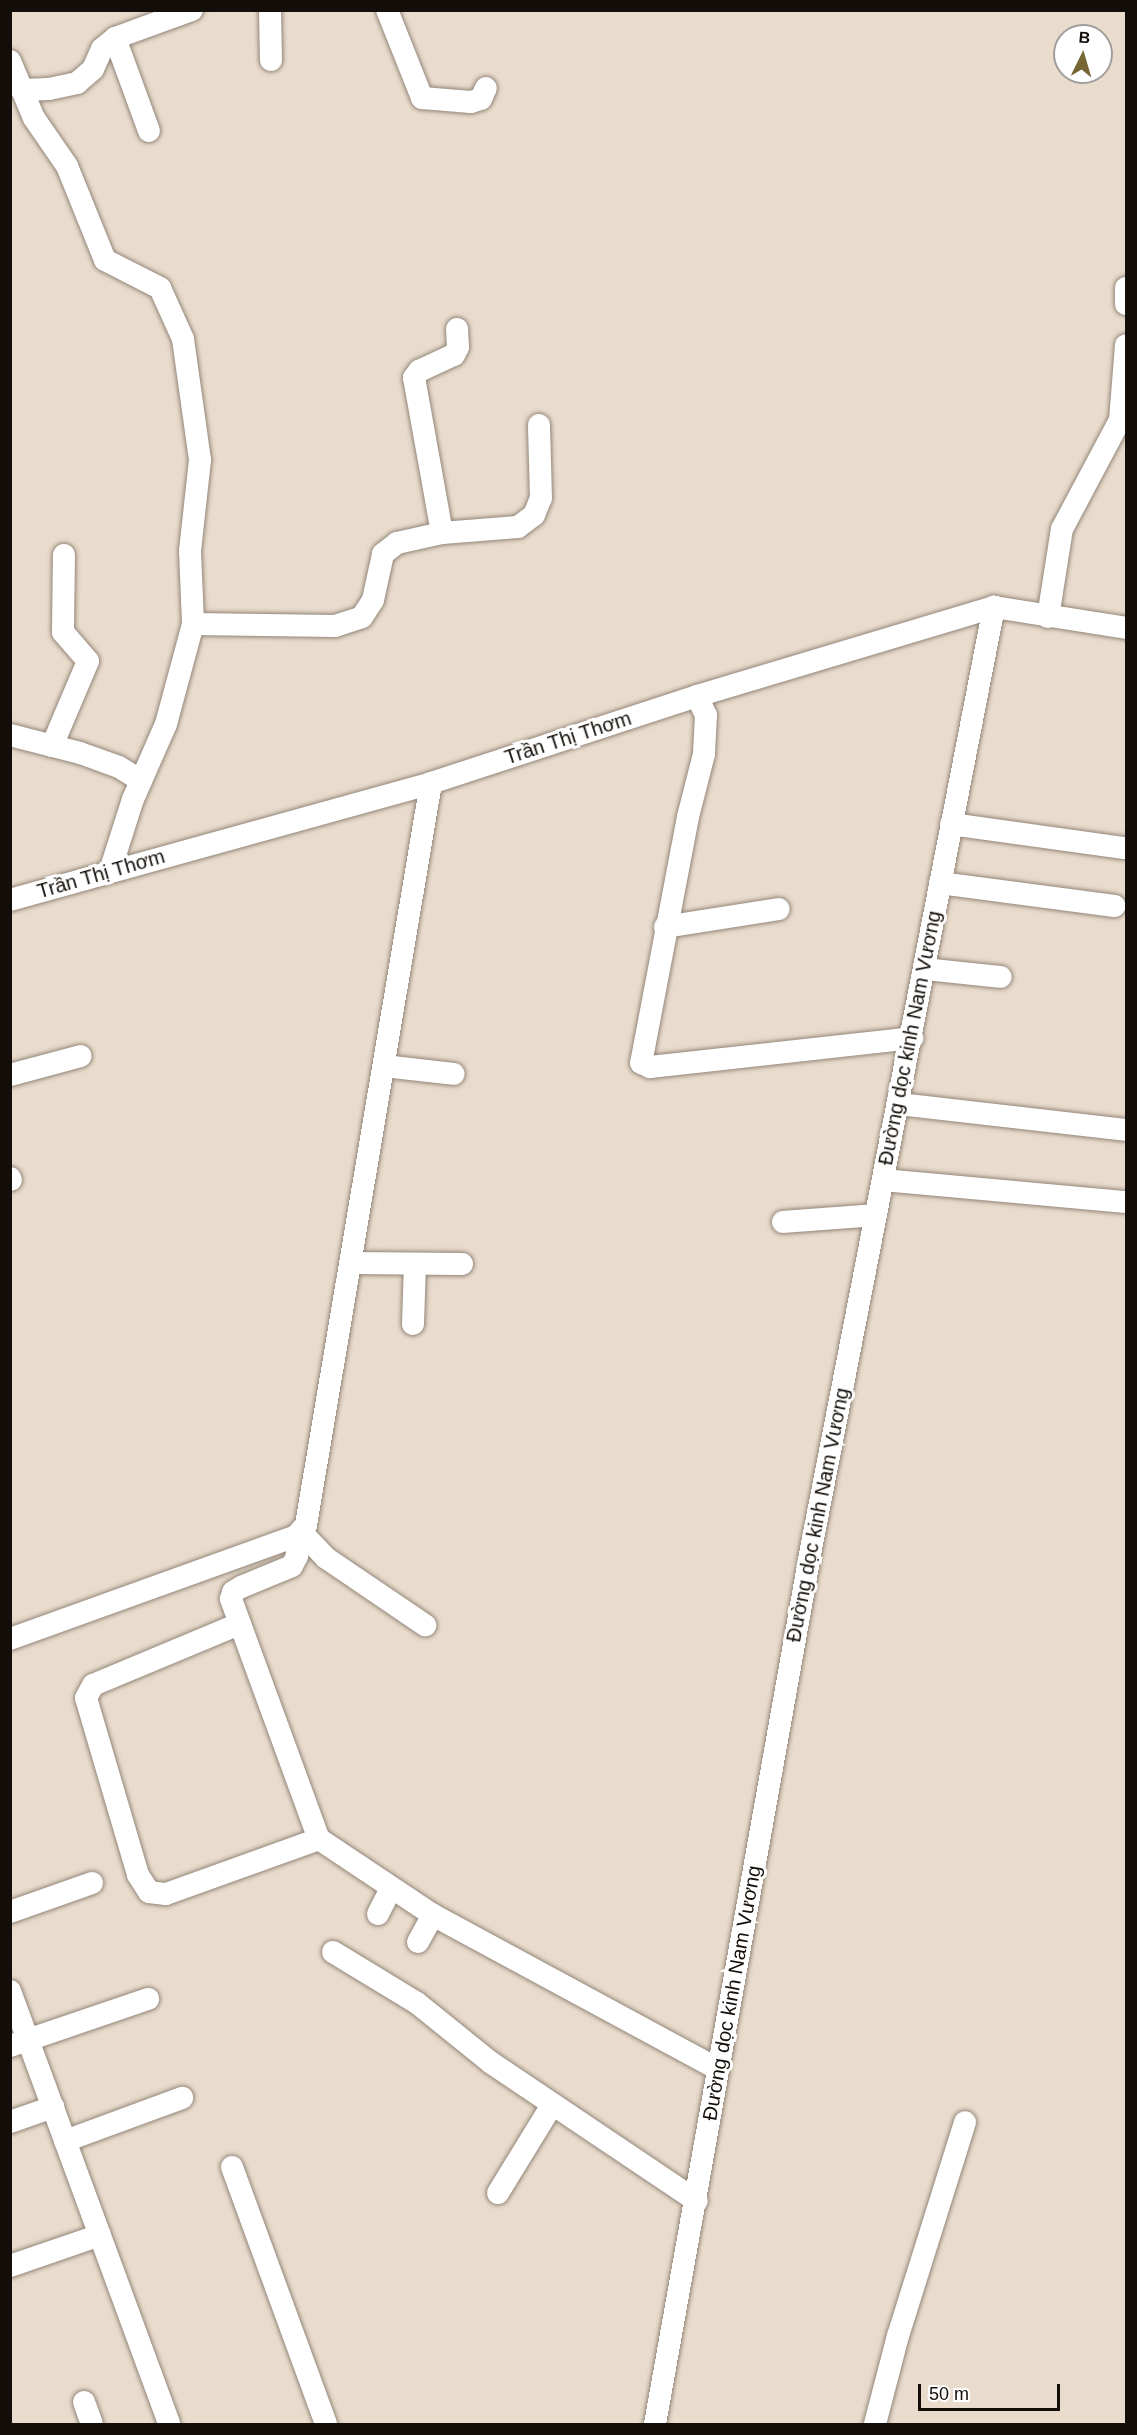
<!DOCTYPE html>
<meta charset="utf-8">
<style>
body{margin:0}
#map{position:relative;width:1137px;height:2435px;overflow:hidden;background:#e9dccd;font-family:Arial,sans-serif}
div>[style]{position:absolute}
.roads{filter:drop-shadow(0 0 2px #938679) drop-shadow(0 0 2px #938679)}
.minor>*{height:22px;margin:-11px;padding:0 11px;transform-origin:11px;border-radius:11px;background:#fff}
span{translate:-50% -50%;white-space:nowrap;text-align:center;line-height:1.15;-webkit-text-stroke:6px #fff;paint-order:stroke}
.street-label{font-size:20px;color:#130e09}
.frame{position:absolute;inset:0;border:12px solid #130e09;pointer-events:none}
.north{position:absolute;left:1053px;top:24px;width:60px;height:60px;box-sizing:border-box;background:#fff;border:2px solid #a19f9d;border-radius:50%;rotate:5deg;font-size:16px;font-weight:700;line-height:24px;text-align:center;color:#130e09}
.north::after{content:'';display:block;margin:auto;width:21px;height:27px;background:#766634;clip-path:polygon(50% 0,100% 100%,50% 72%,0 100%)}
.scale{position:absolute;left:918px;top:2384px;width:142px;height:27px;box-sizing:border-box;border:3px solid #130e09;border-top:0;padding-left:8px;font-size:18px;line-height:21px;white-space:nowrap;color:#130e09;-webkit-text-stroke:4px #fff;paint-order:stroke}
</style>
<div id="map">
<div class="roads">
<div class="minor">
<div style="left:270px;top:10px;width:50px;rotate:88.9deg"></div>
<div style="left:387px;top:10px;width:95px;rotate:68.3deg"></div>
<div style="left:422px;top:98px;width:49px;rotate:4.7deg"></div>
<div style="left:471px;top:102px;width:10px;rotate:-17deg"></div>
<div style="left:481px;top:99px;width:12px;rotate:-66deg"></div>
<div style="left:115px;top:38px;width:99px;rotate:69.9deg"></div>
<div style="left:10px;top:61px;width:62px;rotate:67.2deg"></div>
<div style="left:34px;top:118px;width:58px;rotate:55.5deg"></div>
<div style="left:67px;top:166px;width:101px;rotate:68deg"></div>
<div style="left:105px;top:260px;width:62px;rotate:27deg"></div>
<div style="left:160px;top:288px;width:56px;rotate:65.7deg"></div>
<div style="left:183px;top:339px;width:122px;rotate:82deg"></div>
<div style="left:200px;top:460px;width:92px;rotate:96.3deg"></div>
<div style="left:190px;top:551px;width:73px;rotate:87.6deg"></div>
<div style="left:193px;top:624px;width:104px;rotate:105.1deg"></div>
<div style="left:166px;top:724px;width:82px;rotate:113.7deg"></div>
<div style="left:133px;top:799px;width:76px;rotate:107.7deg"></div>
<div style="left:22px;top:90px;width:27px;rotate:-2deg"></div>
<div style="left:49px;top:89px;width:29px;rotate:-12deg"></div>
<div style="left:77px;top:83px;width:21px;rotate:-41deg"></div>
<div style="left:93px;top:69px;width:22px;rotate:-66deg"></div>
<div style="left:102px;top:49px;width:17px;rotate:-40deg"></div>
<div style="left:115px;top:38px;width:82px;rotate:-20deg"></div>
<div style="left:1126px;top:288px;width:16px;rotate:90deg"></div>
<div style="left:442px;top:533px;width:158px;rotate:-100.2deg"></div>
<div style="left:414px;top:378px;width:9px;rotate:-54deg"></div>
<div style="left:419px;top:371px;width:38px;rotate:-25deg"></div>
<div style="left:454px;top:355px;width:9px;rotate:-63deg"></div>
<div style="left:458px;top:347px;width:18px;rotate:-93deg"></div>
<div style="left:1048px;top:617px;width:89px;rotate:-81deg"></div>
<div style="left:1062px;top:529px;width:123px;rotate:-62deg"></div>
<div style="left:1120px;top:420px;width:75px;rotate:-85.4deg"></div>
<div style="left:193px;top:624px;width:142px;rotate:0.8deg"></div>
<div style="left:335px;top:626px;width:28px;rotate:-18deg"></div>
<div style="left:362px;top:617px;width:20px;rotate:-57deg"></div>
<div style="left:373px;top:600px;width:47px;rotate:-77.7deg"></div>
<div style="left:383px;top:554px;width:18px;rotate:-38deg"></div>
<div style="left:397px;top:543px;width:46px;rotate:-12.5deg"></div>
<div style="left:442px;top:533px;width:76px;rotate:-4.5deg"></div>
<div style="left:518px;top:527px;width:20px;rotate:-37deg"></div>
<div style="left:534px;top:515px;width:18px;rotate:-68deg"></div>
<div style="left:541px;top:498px;width:73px;rotate:-91.6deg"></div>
<div style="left:697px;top:696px;width:21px;rotate:65deg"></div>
<div style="left:706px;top:715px;width:39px;rotate:93deg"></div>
<div style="left:704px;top:754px;width:65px;rotate:104.3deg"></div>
<div style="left:688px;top:817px;width:250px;rotate:100.8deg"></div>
<div style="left:641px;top:1063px;width:10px;rotate:24deg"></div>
<div style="left:650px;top:1067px;width:264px;rotate:-6.3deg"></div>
<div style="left:10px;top:735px;width:72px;rotate:14.4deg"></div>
<div style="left:80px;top:753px;width:41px;rotate:19.7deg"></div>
<div style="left:119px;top:767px;width:26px;rotate:32deg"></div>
<div style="left:52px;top:746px;width:92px;rotate:-67deg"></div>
<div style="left:88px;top:661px;width:38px;rotate:-131deg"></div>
<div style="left:63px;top:632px;width:77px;rotate:-89.3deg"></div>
<div style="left:951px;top:824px;width:175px;rotate:7.9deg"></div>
<div style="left:940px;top:883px;width:176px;rotate:7.5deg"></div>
<div style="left:10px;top:900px;width:437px;rotate:-15.5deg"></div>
<div style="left:431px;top:783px;width:280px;rotate:-18.1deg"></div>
<div style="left:697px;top:696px;width:310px;rotate:-16.7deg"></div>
<div style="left:994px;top:607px;width:134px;rotate:9deg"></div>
<div style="left:665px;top:927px;width:115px;rotate:-9deg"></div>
<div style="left:925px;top:969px;width:76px;rotate:6deg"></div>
<div style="left:384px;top:1066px;width:70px;rotate:6.5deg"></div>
<div style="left:10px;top:1075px;width:73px;rotate:-15deg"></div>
<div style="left:899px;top:1104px;width:228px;rotate:6.5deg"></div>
<div style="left:10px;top:1178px;width:2px;rotate:63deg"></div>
<div style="left:883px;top:1180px;width:244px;rotate:5.2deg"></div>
<div style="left:783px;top:1222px;width:93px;rotate:-4.3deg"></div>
<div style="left:351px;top:1263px;width:111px;rotate:0.5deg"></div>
<div style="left:413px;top:1324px;width:60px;rotate:-88.1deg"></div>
<div style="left:301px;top:1532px;width:36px;rotate:46deg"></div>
<div style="left:326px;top:1558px;width:120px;rotate:34.1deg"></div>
<div style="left:296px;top:1536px;width:20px;rotate:87deg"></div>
<div style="left:297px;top:1556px;width:11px;rotate:117deg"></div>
<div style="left:292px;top:1566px;width:55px;rotate:157.6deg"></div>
<div style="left:241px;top:1587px;width:9px;rotate:148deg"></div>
<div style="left:233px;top:1592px;width:7px;rotate:106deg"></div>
<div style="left:231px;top:1599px;width:256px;rotate:69.9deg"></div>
<div style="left:319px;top:1839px;width:137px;rotate:33.7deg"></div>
<div style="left:433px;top:1915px;width:324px;rotate:28.4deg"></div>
<div style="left:239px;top:1624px;width:158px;rotate:157.3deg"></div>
<div style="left:93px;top:1685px;width:15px;rotate:118deg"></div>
<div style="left:86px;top:1698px;width:184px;rotate:73.6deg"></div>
<div style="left:138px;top:1875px;width:20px;rotate:57deg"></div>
<div style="left:149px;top:1892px;width:17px;rotate:7deg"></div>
<div style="left:166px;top:1894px;width:163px;rotate:-19.8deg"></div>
<div style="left:10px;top:1639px;width:304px;rotate:-19.8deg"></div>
<div style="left:296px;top:1536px;width:15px;rotate:-48deg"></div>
<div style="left:306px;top:1525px;width:752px;rotate:-80.44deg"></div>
<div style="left:10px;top:1912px;width:87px;rotate:-19.5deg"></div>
<div style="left:378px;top:1914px;width:27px;rotate:-63deg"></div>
<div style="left:418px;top:1942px;width:31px;rotate:-61deg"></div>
<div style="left:333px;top:1952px;width:98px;rotate:31.3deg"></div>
<div style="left:417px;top:2003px;width:94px;rotate:38.9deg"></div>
<div style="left:490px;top:2062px;width:249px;rotate:33.9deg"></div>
<div style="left:10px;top:1991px;width:461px;rotate:69.8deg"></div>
<div style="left:10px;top:2046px;width:146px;rotate:-18.8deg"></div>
<div style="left:10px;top:2122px;width:46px;rotate:-19.2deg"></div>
<div style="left:65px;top:2141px;width:125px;rotate:-20.2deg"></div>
<div style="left:232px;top:2167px;width:274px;rotate:69.9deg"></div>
<div style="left:498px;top:2193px;width:103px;rotate:-58.5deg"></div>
<div style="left:10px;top:2266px;width:95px;rotate:-19deg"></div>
<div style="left:84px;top:2402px;width:23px;rotate:70deg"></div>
<div style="left:655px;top:2424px;width:889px;rotate:-79.89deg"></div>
<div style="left:811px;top:1549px;width:960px;rotate:-79.01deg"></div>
<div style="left:875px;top:2424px;width:91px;rotate:-75.4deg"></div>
<div style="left:898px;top:2336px;width:224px;rotate:-72.6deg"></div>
</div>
</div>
<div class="street-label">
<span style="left:568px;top:738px;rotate:-18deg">Trần Thị Thơm</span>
<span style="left:101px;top:874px;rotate:-16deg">Trần Thị Thơm</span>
<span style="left:910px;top:1038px;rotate:-79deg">Đường dọc kinh Nam Vương</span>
<span style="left:818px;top:1515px;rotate:-79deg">Đường dọc kinh Nam Vương</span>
<span style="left:732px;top:1993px;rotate:-80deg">Đường dọc kinh Nam Vương</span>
</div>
<div class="frame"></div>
<div class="north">B</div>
<div class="scale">50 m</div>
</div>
